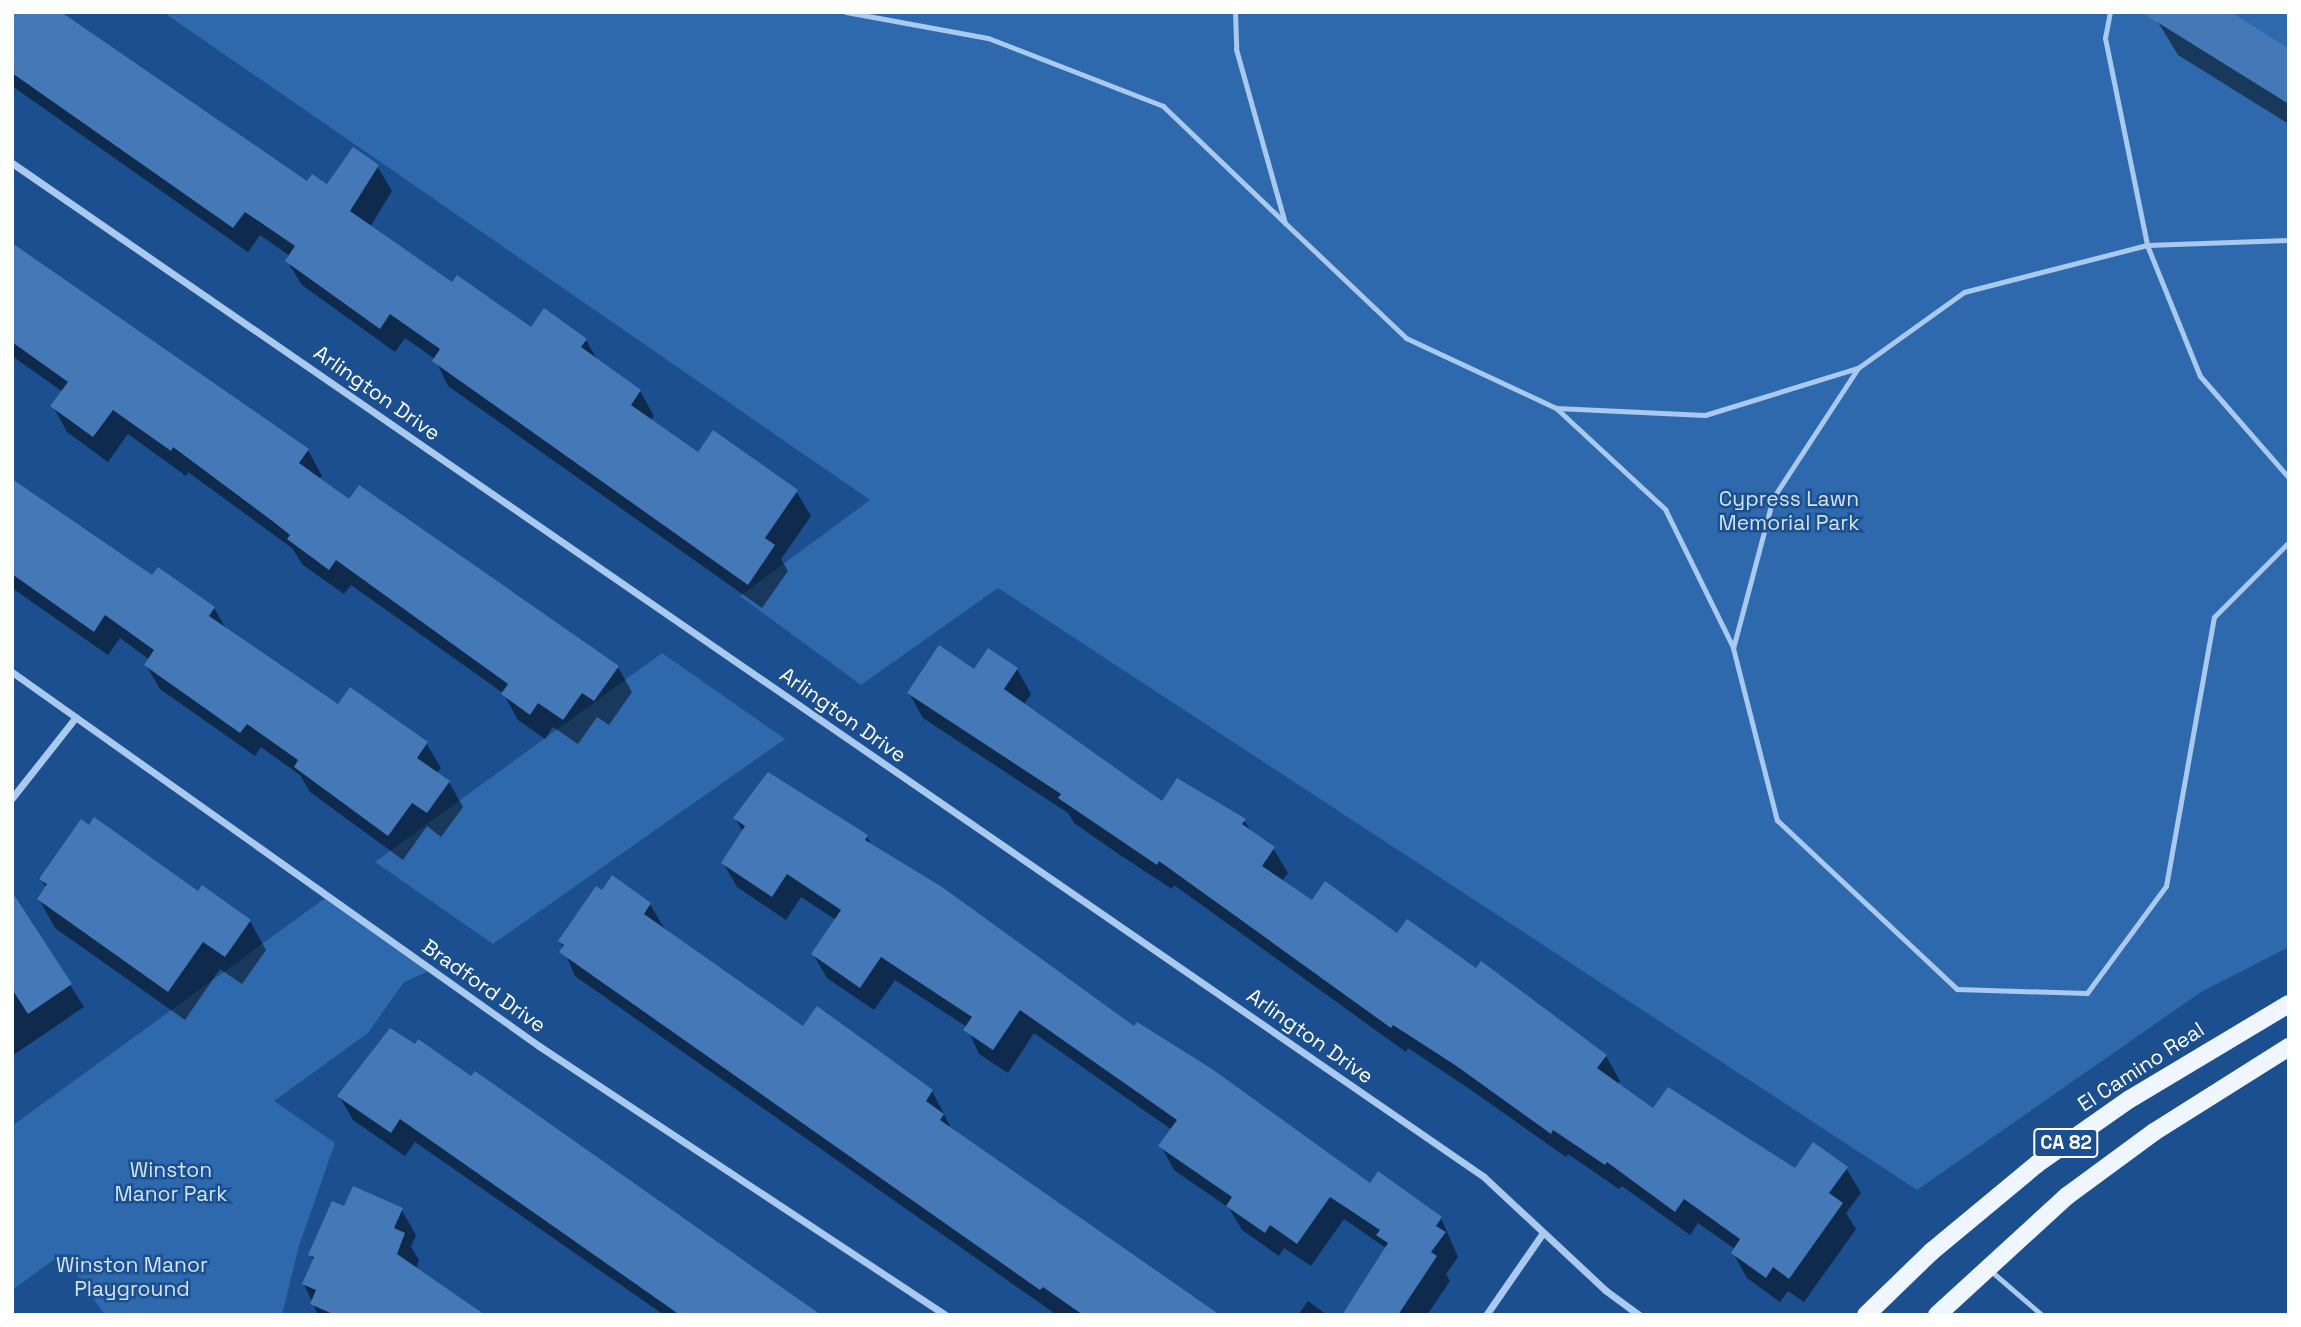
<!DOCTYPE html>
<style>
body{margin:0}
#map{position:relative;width:2301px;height:1327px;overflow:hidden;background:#1b4f8f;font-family:"Space Grotesk",sans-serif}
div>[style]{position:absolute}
.green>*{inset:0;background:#2e69ad}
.shadow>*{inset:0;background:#0007}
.building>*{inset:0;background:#4478b7}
.service>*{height:5px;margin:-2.5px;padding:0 2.5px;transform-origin:2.5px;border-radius:2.5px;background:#a9c9ee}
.minor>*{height:7px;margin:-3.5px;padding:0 3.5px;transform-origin:3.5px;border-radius:3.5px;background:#a9c9ee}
.primary>*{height:18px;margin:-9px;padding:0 9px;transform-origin:9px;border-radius:9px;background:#f0f6ff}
span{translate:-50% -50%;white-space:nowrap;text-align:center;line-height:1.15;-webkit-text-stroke:5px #1b4f8f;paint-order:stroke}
.shield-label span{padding:2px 5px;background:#1b4f8f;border:2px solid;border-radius:5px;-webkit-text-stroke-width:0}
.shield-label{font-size:19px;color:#fff;font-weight:700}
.street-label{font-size:21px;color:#fff}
.park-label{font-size:21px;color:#cfe3fa}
.frame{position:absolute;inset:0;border:14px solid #fff;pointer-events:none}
</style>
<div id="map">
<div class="green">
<div style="clip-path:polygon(163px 12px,2289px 12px,2289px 947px,2201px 992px,1917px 1190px,998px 588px,861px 685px,740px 596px,870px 500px)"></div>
<div style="clip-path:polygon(662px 653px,785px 739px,493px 944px,375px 862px)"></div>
<div style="clip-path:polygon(328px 896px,431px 970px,404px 982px,368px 1033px,274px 1101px,335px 1143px,299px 1246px,282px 1315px,105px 1315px,62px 1254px,12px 1290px,12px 1126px)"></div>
</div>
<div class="shadow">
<div style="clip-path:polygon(12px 12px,307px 184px,328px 186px,377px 166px,392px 191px,370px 227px,452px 285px,531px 330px,586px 340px,598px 361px,640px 391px,654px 416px,650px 421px,699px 454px,796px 491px,811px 516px,781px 559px,788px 571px,762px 608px,448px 386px,435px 359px,405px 338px,395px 352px,302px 285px,287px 261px,290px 256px,260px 235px,248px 252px,12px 86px)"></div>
<div style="clip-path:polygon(2158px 22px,2289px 51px,2289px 124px,2178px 55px)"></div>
<div style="clip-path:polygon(12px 246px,308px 450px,322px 476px,319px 480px,349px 501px,618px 667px,632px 692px,609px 725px,597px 717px,578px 744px,553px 727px,545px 739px,518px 720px,503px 693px,351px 585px,344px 594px,303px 565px,292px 548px,188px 472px,186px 476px,128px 434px,108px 462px,67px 432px,53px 406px,63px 392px,12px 356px)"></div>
<div style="clip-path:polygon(12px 482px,152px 578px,214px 608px,227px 630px,338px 706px,426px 743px,441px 768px,436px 774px,449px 782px,463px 807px,441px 837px,427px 826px,403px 860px,310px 792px,300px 775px,261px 747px,255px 756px,160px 689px,146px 665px,150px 660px,120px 638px,108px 655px,12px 588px)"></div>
<div style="clip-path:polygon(1017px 669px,1031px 694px,1023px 706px,1163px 803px,1244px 820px,1252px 833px,1273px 848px,1288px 873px,1282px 881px,1312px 902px,1476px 971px,1606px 1056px,1620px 1081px,1617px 1085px,1653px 1110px,1795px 1171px,1846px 1168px,1861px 1193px,1846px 1213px,1856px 1229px,1804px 1302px,1788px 1291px,1780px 1302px,1747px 1278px,1733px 1253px,1735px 1249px,1698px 1223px,1690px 1235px,1622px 1186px,1619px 1189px,1568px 1154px,1566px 1157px,1471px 1090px,1408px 1048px,1406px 1052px,1174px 885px,1172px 889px,1123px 857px,1074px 823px,1068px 813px,923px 718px,909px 693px,974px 672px)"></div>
<div style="clip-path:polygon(735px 818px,867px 837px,872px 846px,1135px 1028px,1370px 1185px,1441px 1218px,1458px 1257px,1446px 1274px,1450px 1281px,1427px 1315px,1342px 1315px,1386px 1248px,1344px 1219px,1311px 1266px,1284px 1248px,1279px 1256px,1242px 1230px,1229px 1208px,1174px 1170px,1161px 1146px,1172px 1130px,1034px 1033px,1008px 1073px,979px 1054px,967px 1027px,895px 980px,874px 1010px,827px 978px,813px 954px,836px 920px,801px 897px,786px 920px,737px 887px,723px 863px,743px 832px)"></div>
<div style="clip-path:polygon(612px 878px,650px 904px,664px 928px,804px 1029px,932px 1091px,952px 1130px,1216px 1315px,1054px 1313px,575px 976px,560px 941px)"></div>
<div style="clip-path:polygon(41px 879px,198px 894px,250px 921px,266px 950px,242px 984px,220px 969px,185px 1020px,55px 928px,39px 899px,47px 889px)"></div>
<div style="clip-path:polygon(28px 919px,84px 1007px,12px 1056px,12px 930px)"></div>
<div style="clip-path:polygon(391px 1030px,815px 1315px,664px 1315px,415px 1142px,405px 1156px,353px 1120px,339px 1096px)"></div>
<div style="clip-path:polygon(345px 1209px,401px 1209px,416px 1235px,411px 1247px,419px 1260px,416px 1269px,482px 1315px,318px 1315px,304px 1284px,314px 1261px,310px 1254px)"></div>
<div style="clip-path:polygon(1308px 1301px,1327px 1315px,1298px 1315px)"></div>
</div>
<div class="building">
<div style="clip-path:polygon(12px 12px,61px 12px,307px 181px,312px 174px,327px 184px,353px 147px,379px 165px,350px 211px,452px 282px,457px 275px,531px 327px,544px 308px,587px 339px,581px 347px,641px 390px,631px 405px,698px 452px,713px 430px,798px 490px,765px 538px,775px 545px,748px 585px,432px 361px,440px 349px,390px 314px,380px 329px,285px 261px,295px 246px,245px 212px,233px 228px,12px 73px)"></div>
<div style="clip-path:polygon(2141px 12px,2231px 12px,2289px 49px,2289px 104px)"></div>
<div style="clip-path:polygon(12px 243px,309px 449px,299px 463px,349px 499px,359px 485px,619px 666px,594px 701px,582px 693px,563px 720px,538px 703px,530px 715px,501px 694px,508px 684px,336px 560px,329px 570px,287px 539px,290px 535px,275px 523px,173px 447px,171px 451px,113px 410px,93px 437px,50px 406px,68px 382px,12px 342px)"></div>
<div style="clip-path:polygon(12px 479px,152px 575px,158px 567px,215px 607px,209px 616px,338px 704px,350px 687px,428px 742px,417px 758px,450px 781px,427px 813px,412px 803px,388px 836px,294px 767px,298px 760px,247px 724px,240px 733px,144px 665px,154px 650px,105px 615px,94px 632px,12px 574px)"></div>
<div style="clip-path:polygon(939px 645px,974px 669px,988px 648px,1018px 668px,1004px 689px,1162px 801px,1177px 778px,1246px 819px,1242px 824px,1275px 847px,1262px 866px,1312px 900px,1325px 881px,1397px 933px,1407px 919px,1476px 968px,1481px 961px,1607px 1055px,1597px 1068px,1653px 1108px,1668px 1087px,1795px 1168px,1813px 1142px,1848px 1167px,1829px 1193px,1843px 1203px,1789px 1279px,1773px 1267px,1766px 1278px,1731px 1253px,1740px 1239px,1684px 1199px,1675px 1212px,1607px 1162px,1605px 1165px,1553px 1130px,1551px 1134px,1455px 1065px,1393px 1025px,1391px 1028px,1159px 861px,1157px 865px,1058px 798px,1061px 794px,907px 693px)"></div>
<div style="clip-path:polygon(768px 772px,868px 835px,865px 840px,942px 887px,1134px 1026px,1137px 1022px,1212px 1069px,1370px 1183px,1378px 1171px,1442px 1217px,1436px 1226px,1446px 1232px,1431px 1252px,1437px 1256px,1398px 1315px,1342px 1315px,1388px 1243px,1376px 1235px,1380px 1230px,1330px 1197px,1297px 1244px,1270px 1225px,1265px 1233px,1226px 1206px,1232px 1197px,1158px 1146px,1177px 1120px,1020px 1010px,993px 1050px,963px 1030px,972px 1017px,881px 957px,860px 988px,811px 954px,841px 910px,787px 874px,772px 897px,721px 863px,745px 826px,733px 818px)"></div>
<div style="clip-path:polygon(94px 817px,198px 891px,202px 885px,251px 920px,225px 957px,203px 942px,168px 992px,37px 899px,47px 884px,39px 879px,81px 819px,89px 825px)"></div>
<div style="clip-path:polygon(612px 875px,651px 903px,644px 914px,803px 1026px,817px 1006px,933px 1090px,926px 1101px,944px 1114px,940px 1120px,1220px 1315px,1083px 1315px,1043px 1287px,1040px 1290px,559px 952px,564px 945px,558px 941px,596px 886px,602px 890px)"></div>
<div style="clip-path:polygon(12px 892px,72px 984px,28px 1014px,12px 989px)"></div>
<div style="clip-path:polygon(390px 1028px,415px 1044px,418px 1039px,471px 1076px,475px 1071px,821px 1315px,680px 1315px,400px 1119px,391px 1133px,337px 1096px)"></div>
<div style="clip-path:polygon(353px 1186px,403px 1208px,394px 1228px,405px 1233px,397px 1254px,485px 1315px,335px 1315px,310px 1304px,316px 1290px,302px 1284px,314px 1257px,308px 1255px,332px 1201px,344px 1206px)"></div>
</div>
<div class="service">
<div style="left:846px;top:12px;width:144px;rotate:10.4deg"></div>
<div style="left:988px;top:38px;width:188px;rotate:21.2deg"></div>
<div style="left:1163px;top:106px;width:166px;rotate:43.8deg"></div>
<div style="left:1235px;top:12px;width:37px;rotate:88deg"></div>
<div style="left:1236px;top:49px;width:181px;rotate:74.3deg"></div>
<div style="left:1285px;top:223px;width:167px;rotate:43.5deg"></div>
<div style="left:1406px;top:338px;width:166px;rotate:25deg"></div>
<div style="left:1556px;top:408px;width:149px;rotate:2.7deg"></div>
<div style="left:1705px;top:415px;width:160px;rotate:-17.1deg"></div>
<div style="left:1858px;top:368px;width:130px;rotate:-35.6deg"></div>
<div style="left:1964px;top:292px;width:189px;rotate:-14.4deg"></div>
<div style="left:2147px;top:245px;width:142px;rotate:-2deg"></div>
<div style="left:2110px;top:12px;width:26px;rotate:101deg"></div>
<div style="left:2105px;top:38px;width:211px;rotate:78.5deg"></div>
<div style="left:2147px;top:245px;width:141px;rotate:68deg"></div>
<div style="left:2200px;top:376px;width:135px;rotate:48.9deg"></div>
<div style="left:1858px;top:368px;width:155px;rotate:123.2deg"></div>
<div style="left:1773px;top:498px;width:155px;rotate:104.9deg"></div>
<div style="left:1733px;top:648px;width:178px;rotate:75.7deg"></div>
<div style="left:1777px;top:820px;width:247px;rotate:43.2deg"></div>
<div style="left:1957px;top:989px;width:130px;rotate:1.8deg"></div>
<div style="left:2087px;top:993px;width:133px;rotate:-53.6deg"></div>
<div style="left:2166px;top:886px;width:273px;rotate:-79.9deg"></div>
<div style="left:2214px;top:617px;width:106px;rotate:-45deg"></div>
<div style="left:1556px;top:408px;width:149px;rotate:42.8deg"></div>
<div style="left:1665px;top:509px;width:154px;rotate:63.8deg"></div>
<div style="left:1991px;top:1271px;width:67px;rotate:40.8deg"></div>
</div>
<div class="minor">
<div style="left:12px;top:163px;width:1787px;rotate:34.56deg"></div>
<div style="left:1484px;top:1177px;width:166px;rotate:43deg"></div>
<div style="left:1605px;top:1290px;width:42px;rotate:36.3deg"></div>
<div style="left:12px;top:672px;width:646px;rotate:35.36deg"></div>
<div style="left:539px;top:1046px;width:487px;rotate:33.5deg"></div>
<div style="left:12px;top:798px;width:103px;rotate:-51.7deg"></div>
<div style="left:1486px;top:1315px;width:98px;rotate:-55.3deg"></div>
</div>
<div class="primary">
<div style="left:1866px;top:1315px;width:91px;rotate:-44.1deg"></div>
<div style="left:1931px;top:1252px;width:138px;rotate:-39.7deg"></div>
<div style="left:2037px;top:1164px;width:113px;rotate:-35deg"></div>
<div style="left:2130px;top:1099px;width:185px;rotate:-30.9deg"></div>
<div style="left:1937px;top:1315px;width:176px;rotate:-42.5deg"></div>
<div style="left:2067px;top:1196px;width:108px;rotate:-36.3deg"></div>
<div style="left:2154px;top:1132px;width:160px;rotate:-32.2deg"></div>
</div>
<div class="shield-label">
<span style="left:2066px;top:1143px">CA 82</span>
</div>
<div class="street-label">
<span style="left:377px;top:393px;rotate:35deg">Arlington Drive</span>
<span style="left:843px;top:715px;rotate:35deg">Arlington Drive</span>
<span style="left:484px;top:986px;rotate:35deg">Bradford Drive</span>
<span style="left:1310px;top:1036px;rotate:35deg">Arlington Drive</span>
<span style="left:2141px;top:1067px;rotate:-33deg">El Camino Real</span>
</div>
<div class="park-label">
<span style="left:1789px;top:511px">Cypress Lawn<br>Memorial Park</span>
<span style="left:171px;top:1182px">Winston<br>Manor Park</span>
<span style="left:132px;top:1277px">Winston Manor<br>Playground</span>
</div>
<div class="frame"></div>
</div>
